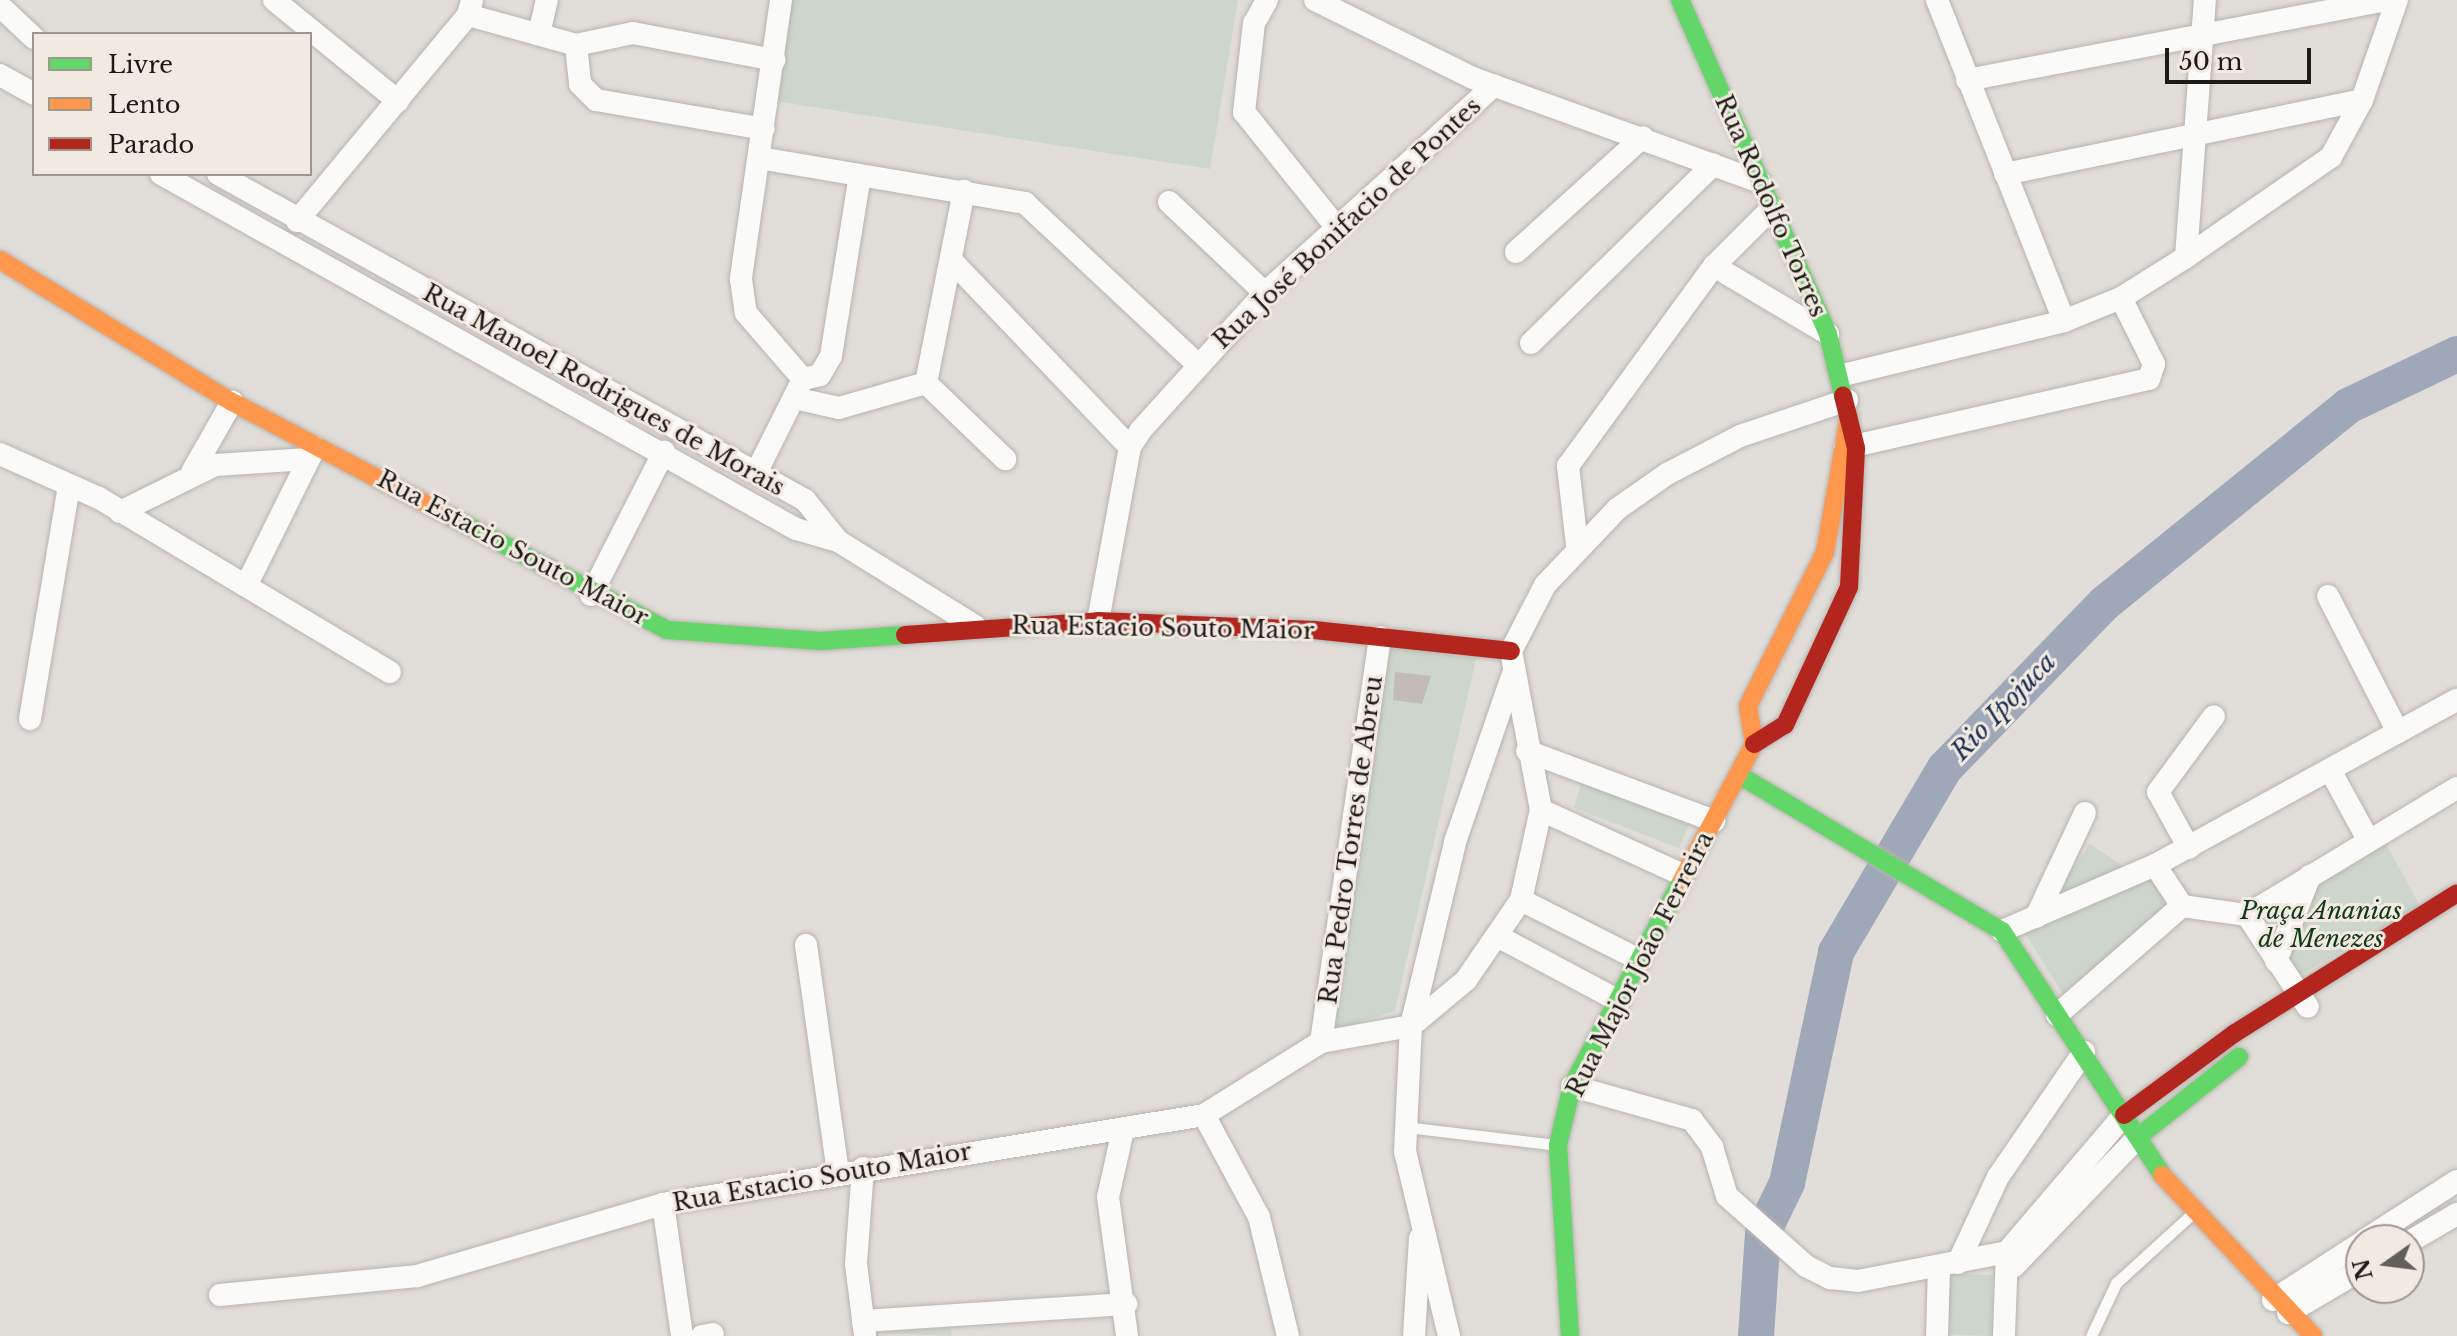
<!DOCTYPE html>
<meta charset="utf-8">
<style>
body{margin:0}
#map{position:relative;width:2457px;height:1336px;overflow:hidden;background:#e1ddd8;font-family:"Libre Baskerville",serif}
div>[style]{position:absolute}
.green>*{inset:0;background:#cdd6ca;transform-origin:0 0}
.river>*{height:36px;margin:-18px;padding:0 18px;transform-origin:18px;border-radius:18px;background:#9ea8b8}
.building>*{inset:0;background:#c1bbb4}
.roads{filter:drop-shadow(0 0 2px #b7b3af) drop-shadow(0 0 2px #b7b3af)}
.lane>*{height:11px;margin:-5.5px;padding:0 5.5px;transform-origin:5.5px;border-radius:5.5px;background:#fafaf9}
.street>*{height:22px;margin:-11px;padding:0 11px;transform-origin:11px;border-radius:11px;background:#fafaf9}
.fast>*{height:18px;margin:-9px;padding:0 9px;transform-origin:9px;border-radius:9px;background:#63d668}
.slow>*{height:18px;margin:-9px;padding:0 9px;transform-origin:9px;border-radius:9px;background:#ff974d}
.jam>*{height:18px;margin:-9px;padding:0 9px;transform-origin:9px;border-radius:9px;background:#b3261e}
span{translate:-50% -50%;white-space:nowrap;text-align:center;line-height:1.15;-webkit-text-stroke:6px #f2eae1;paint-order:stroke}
.street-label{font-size:24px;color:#1d1b17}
.park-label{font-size:24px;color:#0e3818;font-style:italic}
.water-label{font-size:26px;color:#1b3257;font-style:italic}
.legend{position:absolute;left:32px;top:32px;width:280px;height:144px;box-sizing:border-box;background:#f2eae1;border:2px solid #9d9790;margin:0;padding:10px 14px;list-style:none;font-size:24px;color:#1d1b17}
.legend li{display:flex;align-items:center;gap:16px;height:40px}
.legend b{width:40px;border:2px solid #9d9790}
.north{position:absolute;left:2345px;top:1224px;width:80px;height:80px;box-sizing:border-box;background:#f2eae1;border:2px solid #9d9790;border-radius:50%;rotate:256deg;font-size:22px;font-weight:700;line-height:32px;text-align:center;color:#1d1b17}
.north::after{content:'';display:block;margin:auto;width:28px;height:36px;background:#625f5b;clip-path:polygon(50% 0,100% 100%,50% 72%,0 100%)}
.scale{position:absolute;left:2165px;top:48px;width:146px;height:36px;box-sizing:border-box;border:4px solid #1d1b17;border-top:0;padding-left:10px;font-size:24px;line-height:28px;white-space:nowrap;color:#1d1b17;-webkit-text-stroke:6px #f2eae1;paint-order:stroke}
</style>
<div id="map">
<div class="green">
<div style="clip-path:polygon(787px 0,1238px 0,1210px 169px,775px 101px)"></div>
<div style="clip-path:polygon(1387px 646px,1476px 659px,1395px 1011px,1335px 1030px)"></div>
<div style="clip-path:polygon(1581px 783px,1691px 821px,1679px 848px,1574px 808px)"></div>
<div style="left:2382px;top:837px;width:81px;height:148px;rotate:61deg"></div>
<div style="clip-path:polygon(2090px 844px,2127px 869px,2046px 907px)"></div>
<div style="clip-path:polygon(2151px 877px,2169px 910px,2065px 997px,2024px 932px)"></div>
<div style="left:1993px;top:1275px;width:61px;height:51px;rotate:92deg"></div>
<div style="clip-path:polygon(950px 1327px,952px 1336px,879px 1333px)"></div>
</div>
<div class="river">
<div style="left:1768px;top:1222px;width:43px;rotate:-64deg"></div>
<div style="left:1787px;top:1183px;width:236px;rotate:-78deg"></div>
<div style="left:1836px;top:952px;width:214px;rotate:-59.4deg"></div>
<div style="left:1945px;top:768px;width:230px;rotate:-45.9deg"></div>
<div style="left:2105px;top:603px;width:313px;rotate:-39deg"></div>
<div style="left:2348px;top:406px;width:121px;rotate:-25.5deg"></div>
<div style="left:1756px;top:1336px;width:104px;rotate:-86.1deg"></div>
</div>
<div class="building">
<div style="clip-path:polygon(1395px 672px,1431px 676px,1422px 704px,1393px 700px)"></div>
</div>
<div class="roads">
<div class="lane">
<div style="left:1406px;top:1127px;width:152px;rotate:6.8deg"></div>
<div style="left:2091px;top:1336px;width:59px;rotate:-64.7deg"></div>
<div style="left:2116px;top:1283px;width:104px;rotate:-42.3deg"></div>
</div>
<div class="street">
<div style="left:274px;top:0;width:160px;rotate:39.2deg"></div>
<div style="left:781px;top:0;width:282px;rotate:98.2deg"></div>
<div style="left:741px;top:279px;width:34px;rotate:82deg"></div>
<div style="left:746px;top:313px;width:87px;rotate:49.2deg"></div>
<div style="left:1267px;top:0;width:26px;rotate:119deg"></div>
<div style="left:1254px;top:23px;width:90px;rotate:96.4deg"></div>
<div style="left:1244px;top:112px;width:147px;rotate:51.3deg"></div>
<div style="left:1315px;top:0;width:176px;rotate:26.3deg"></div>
<div style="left:1473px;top:78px;width:305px;rotate:19.9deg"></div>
<div style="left:1937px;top:0;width:345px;rotate:68.4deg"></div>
<div style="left:0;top:6px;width:47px;rotate:43.3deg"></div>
<div style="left:468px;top:15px;width:112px;rotate:15.5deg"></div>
<div style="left:539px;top:34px;width:35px;rotate:-77deg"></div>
<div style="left:576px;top:45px;width:39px;rotate:84deg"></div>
<div style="left:580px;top:84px;width:23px;rotate:45deg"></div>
<div style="left:596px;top:100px;width:170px;rotate:9.8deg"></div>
<div style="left:576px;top:45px;width:58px;rotate:-11.9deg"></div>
<div style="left:633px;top:33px;width:144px;rotate:10.8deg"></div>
<div style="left:0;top:75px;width:39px;rotate:29deg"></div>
<div style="left:1967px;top:80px;width:426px;rotate:-10.8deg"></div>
<div style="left:759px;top:158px;width:270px;rotate:9.6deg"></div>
<div style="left:1025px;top:203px;width:236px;rotate:43.1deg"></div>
<div style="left:161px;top:174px;width:727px;rotate:29.21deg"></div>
<div style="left:796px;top:529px;width:44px;rotate:15.9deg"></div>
<div style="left:218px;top:174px;width:671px;rotate:29.05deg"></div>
<div style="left:805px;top:500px;width:53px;rotate:51.2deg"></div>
<div style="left:838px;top:541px;width:161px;rotate:31.8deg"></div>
<div style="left:2005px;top:174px;width:365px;rotate:-11.7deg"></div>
<div style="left:1169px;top:202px;width:132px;rotate:43.5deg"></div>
<div style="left:297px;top:221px;width:268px;rotate:-50.3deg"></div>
<div style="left:468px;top:15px;width:16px;rotate:-75deg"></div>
<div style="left:1516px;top:252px;width:171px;rotate:-42.2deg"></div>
<div style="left:2186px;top:257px;width:258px;rotate:-85.8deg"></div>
<div style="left:952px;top:261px;width:257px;rotate:46.3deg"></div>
<div style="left:1714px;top:266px;width:133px;rotate:30.8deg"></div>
<div style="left:1531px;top:343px;width:255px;rotate:-44.4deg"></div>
<div style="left:1843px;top:375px;width:228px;rotate:-13.7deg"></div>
<div style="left:2064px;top:321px;width:61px;rotate:-22deg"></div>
<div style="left:2121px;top:298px;width:77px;rotate:-32.2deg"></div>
<div style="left:2186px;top:257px;width:176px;rotate:-34.6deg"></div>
<div style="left:2331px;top:157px;width:65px;rotate:-61.5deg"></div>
<div style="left:2362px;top:100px;width:106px;rotate:-70.7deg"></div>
<div style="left:803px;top:379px;width:17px;rotate:-13deg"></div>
<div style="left:820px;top:375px;width:22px;rotate:-60deg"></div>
<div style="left:831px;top:356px;width:183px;rotate:-80.9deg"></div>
<div style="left:926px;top:383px;width:110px;rotate:43.9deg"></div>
<div style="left:794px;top:398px;width:46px;rotate:12.5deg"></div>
<div style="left:839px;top:408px;width:91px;rotate:-16deg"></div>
<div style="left:926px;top:383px;width:196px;rotate:-78.8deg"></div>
<div style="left:1845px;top:448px;width:312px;rotate:-12.8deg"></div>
<div style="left:2149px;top:379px;width:16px;rotate:-72deg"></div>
<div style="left:2154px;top:364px;width:74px;rotate:-116.6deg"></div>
<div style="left:0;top:454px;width:108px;rotate:24deg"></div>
<div style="left:99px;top:498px;width:339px;rotate:30.9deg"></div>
<div style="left:192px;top:472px;width:81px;rotate:-60.3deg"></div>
<div style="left:756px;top:473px;width:96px;rotate:-63.4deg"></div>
<div style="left:120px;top:512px;width:106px;rotate:-26.3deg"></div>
<div style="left:215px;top:465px;width:94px;rotate:-3.7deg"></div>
<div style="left:1577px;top:545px;width:80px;rotate:-96.5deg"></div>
<div style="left:1568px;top:466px;width:248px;rotate:-53.9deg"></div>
<div style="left:1714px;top:266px;width:82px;rotate:-45deg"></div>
<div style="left:246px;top:586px;width:155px;rotate:-63.6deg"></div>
<div style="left:591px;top:595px;width:161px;rotate:-63deg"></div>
<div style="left:2328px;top:596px;width:153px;rotate:62.8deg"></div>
<div style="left:1098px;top:621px;width:177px;rotate:-79.6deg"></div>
<div style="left:1130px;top:447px;width:20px;rotate:-57deg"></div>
<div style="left:1141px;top:430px;width:185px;rotate:-47.9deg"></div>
<div style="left:1265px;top:293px;width:309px;rotate:-42.2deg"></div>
<div style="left:30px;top:719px;width:237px;rotate:-80.5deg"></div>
<div style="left:1527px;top:751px;width:200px;rotate:20.5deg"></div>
<div style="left:2330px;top:770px;width:77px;rotate:61.4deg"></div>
<div style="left:1541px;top:810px;width:156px;rotate:24.6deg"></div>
<div style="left:2189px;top:848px;width:64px;rotate:-119deg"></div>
<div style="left:2158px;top:792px;width:94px;rotate:-53.6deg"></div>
<div style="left:2155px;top:865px;width:49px;rotate:56.6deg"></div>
<div style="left:2182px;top:906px;width:66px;rotate:7.9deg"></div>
<div style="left:1521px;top:900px;width:133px;rotate:26.8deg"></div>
<div style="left:2247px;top:915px;width:245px;rotate:-31.2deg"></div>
<div style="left:2247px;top:915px;width:110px;rotate:56.5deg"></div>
<div style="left:2036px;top:917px;width:115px;rotate:-64.8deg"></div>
<div style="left:2002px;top:931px;width:167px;rotate:-23.3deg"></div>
<div style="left:2155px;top:865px;width:344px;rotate:-28.7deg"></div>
<div style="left:1501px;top:938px;width:134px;rotate:28.1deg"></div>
<div style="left:806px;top:945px;width:231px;rotate:82deg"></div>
<div style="left:2276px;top:961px;width:92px;rotate:-68.2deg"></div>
<div style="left:2057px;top:1015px;width:166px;rotate:-41.1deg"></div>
<div style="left:1411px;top:1026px;width:72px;rotate:-39.9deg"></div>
<div style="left:1466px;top:980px;width:97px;rotate:-55.5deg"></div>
<div style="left:1521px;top:900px;width:92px;rotate:-77.5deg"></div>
<div style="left:1541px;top:810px;width:162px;rotate:-100.7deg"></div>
<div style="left:1511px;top:651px;width:74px;rotate:-62.7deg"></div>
<div style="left:1545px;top:585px;width:105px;rotate:-46.5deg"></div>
<div style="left:1617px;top:509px;width:61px;rotate:-35deg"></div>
<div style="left:1667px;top:474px;width:82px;rotate:-27.5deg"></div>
<div style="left:1740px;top:436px;width:113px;rotate:-18.6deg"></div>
<div style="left:1321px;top:1042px;width:409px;rotate:-81.7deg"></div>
<div style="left:1572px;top:1086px;width:125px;rotate:15.8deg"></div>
<div style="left:1692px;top:1120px;width:34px;rotate:53deg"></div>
<div style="left:1712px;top:1147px;width:51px;rotate:73deg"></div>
<div style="left:1727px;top:1196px;width:106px;rotate:41.5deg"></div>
<div style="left:1806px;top:1266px;width:27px;rotate:27deg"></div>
<div style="left:1830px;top:1278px;width:28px;rotate:6deg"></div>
<div style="left:1858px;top:1281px;width:152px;rotate:-11deg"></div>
<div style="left:2007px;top:1252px;width:15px;rotate:16deg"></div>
<div style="left:1204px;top:1115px;width:116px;rotate:61.7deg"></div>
<div style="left:1259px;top:1217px;width:122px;rotate:76.3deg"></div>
<div style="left:1123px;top:1130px;width:69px;rotate:102.6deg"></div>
<div style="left:1108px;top:1197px;width:140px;rotate:82.2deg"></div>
<div style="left:863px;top:1168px;width:96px;rotate:94.2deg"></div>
<div style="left:856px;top:1264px;width:72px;rotate:82.8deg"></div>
<div style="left:663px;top:1204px;width:133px;rotate:81.8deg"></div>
<div style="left:2365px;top:1240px;width:109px;rotate:-32.7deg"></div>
<div style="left:2409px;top:1242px;width:56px;rotate:-30.3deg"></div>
<div style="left:1958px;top:1263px;width:95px;rotate:-65.1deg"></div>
<div style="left:1998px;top:1177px;width:152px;rotate:-55.5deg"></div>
<div style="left:2014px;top:1266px;width:179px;rotate:-46.1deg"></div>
<div style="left:220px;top:1295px;width:198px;rotate:-5.5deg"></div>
<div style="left:417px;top:1276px;width:256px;rotate:-16.3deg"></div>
<div style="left:663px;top:1204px;width:548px;rotate:-9.34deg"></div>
<div style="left:1204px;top:1115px;width:138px;rotate:-32deg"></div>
<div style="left:1321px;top:1042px;width:91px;rotate:-10.1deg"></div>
<div style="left:2273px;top:1300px;width:105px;rotate:-32.9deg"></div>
<div style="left:2288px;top:1313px;width:85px;rotate:-30.5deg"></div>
<div style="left:863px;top:1321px;width:264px;rotate:-3.7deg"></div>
<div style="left:702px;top:1336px;width:11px;rotate:-10deg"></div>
<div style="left:1414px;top:1336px;width:98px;rotate:-86.5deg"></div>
<div style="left:1449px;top:1336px;width:189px;rotate:-103.4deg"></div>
<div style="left:1405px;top:1152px;width:126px;rotate:-87.3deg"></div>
<div style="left:1411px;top:1026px;width:192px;rotate:-76.5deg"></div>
<div style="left:1456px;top:839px;width:172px;rotate:-71deg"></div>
<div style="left:1937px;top:1336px;width:68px;rotate:-88.3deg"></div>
<div style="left:2004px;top:1336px;width:84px;rotate:-88deg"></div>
<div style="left:2007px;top:1252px;width:180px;rotate:-49.5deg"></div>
</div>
<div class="fast">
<div style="left:1680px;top:0;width:365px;rotate:66.1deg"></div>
<div style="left:1828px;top:334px;width:64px;rotate:76.4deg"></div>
<div style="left:451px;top:517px;width:244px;rotate:27.6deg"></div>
<div style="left:667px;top:630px;width:154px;rotate:4.1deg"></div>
<div style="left:821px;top:641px;width:84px;rotate:-4.1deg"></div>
<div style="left:1739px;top:775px;width:306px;rotate:30.7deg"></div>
<div style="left:2002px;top:931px;width:292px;rotate:56.7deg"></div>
<div style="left:2138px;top:1137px;width:129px;rotate:-38.4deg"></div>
<div style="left:1570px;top:1336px;width:191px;rotate:-93.6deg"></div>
<div style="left:1558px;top:1145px;width:61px;rotate:-76.7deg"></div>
<div style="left:1572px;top:1086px;width:234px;rotate:-61.9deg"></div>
</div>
<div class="slow">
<div style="left:0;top:260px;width:272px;rotate:31.5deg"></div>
<div style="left:232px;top:402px;width:247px;rotate:27.7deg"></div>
<div style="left:1682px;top:880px;width:154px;rotate:-62.1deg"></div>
<div style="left:1754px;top:744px;width:38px;rotate:-99deg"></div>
<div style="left:1748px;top:706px;width:172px;rotate:-63.4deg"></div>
<div style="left:1825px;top:552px;width:137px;rotate:-79.9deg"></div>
<div style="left:2162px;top:1175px;width:221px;rotate:46.8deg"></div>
</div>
<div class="jam">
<div style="left:905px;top:635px;width:194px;rotate:-4.1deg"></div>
<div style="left:1098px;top:621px;width:216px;rotate:2.4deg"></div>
<div style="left:1314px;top:630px;width:198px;rotate:6.1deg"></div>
<div style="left:1754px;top:744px;width:36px;rotate:-32deg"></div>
<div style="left:1785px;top:725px;width:152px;rotate:-65.1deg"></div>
<div style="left:1849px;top:587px;width:139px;rotate:-87.1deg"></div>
<div style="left:1856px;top:448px;width:54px;rotate:-104deg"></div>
<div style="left:2124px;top:1115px;width:138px;rotate:-36.5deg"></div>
<div style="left:2235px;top:1033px;width:262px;rotate:-32.2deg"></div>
</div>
</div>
<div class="street-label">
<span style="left:1771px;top:206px;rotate:66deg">Rua Rodolfo Torres</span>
<span style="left:1347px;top:223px;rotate:-43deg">Rua José Bonifacio de Pontes</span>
<span style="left:604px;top:390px;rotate:29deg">Rua Manoel Rodrigues de Morais</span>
<span style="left:513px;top:548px;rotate:28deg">Rua Estacio Souto Maior</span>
<span style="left:1163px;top:628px;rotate:1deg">Rua Estacio Souto Maior</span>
<span style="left:1351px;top:840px;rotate:-82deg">Rua Pedro Torres de Abreu</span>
<span style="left:1640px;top:964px;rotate:-63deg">Rua Major João Ferreira</span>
<span style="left:822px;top:1177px;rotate:-10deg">Rua Estacio Souto Maior</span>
</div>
<div class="park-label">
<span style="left:2321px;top:925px">Praça Ananias<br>de Menezes</span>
</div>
<div class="water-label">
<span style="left:2004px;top:707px;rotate:-46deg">Rio Ipojuca</span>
</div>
<ul class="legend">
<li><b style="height:10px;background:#63d668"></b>Livre</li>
<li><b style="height:10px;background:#ff974d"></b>Lento</li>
<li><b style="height:10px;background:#b3261e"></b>Parado</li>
</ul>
<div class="north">N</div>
<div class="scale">50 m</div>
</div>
